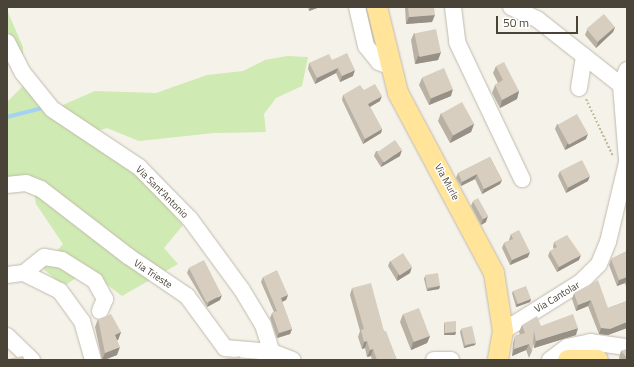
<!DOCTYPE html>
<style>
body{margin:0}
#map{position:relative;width:634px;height:367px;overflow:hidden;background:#f5f2ea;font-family:"Titillium Web",sans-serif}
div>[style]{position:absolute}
.green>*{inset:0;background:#cfeab2}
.stream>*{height:3.5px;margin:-1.75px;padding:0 1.75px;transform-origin:1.75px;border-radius:1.75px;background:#a5d1f3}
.path>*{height:2px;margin-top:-1px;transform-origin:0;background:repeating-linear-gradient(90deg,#c4b79c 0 2px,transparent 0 4px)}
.roads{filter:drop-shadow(0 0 1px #c1baac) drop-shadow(0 0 1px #c1baac)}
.minor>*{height:16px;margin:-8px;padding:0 8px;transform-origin:8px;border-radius:8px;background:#fff}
.major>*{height:20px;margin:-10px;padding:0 10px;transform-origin:10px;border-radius:10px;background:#ffe499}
.wall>*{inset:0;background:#b9b1a4}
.shaded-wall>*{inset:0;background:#969086}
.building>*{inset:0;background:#d7cebf;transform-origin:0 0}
span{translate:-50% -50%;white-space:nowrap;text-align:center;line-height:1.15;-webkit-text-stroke:3px #fff;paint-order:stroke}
.street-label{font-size:10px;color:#4a4337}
.frame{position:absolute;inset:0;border:8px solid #4a4337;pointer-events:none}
.scale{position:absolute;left:496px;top:16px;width:82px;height:18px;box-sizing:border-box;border:2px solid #4a4337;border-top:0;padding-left:5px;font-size:12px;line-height:14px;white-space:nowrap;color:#4a4337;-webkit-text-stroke:3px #fff;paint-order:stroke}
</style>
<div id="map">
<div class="green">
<div style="clip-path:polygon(7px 10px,23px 47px,23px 60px,7px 30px)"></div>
<div style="clip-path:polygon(287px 56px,308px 57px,302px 86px,276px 98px,264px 114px,266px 132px,214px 133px,139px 141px,107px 128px,93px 132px,56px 108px,95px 91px,156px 93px,207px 75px,243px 71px,265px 60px)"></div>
<div style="clip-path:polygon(26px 83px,135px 172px,183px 225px,164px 248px,178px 264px,122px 296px,88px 270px,64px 286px,42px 268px,63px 244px,36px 204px,32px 183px,7px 181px,7px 102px)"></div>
</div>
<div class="stream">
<div style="left:7px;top:117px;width:38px;rotate:-14deg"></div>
</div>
<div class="path">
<div style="left:586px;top:99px;width:63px;rotate:64.7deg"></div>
</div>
<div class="roads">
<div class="minor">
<div style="left:357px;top:7px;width:40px;rotate:77deg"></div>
<div style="left:366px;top:46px;width:21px;rotate:51deg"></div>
<div style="left:379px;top:62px;width:11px;rotate:22deg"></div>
<div style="left:453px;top:7px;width:35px;rotate:83deg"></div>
<div style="left:457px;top:42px;width:152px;rotate:64.6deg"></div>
<div style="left:511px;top:7px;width:29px;rotate:25deg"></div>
<div style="left:537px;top:19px;width:107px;rotate:38.2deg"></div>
<div style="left:621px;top:85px;width:6px;rotate:9deg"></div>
<div style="left:7px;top:42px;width:35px;rotate:63deg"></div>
<div style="left:23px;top:73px;width:46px;rotate:51.1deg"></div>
<div style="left:52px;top:109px;width:105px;rotate:33.7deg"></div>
<div style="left:139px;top:167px;width:73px;rotate:45.6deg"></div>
<div style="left:190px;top:219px;width:88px;rotate:53.8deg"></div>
<div style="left:242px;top:290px;width:41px;rotate:59deg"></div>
<div style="left:263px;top:325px;width:28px;rotate:72deg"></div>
<div style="left:627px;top:70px;width:16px;rotate:112deg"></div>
<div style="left:621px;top:85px;width:74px;rotate:85.4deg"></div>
<div style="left:579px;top:88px;width:32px;rotate:-81deg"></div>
<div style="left:7px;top:185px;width:19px;rotate:-6deg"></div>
<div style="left:26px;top:183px;width:16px;rotate:22deg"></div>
<div style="left:41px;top:189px;width:110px;rotate:37.6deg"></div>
<div style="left:128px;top:256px;width:71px;rotate:34.1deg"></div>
<div style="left:187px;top:296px;width:64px;rotate:53.8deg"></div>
<div style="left:225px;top:348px;width:47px;rotate:4.9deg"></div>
<div style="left:272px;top:352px;width:22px;rotate:21deg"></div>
<div style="left:24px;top:273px;width:26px;rotate:-39deg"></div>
<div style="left:44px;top:257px;width:18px;rotate:9deg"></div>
<div style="left:62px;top:260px;width:39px;rotate:32deg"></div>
<div style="left:95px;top:281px;width:21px;rotate:61deg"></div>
<div style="left:105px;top:299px;width:13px;rotate:113deg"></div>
<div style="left:7px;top:275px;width:17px;rotate:-7deg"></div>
<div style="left:24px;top:273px;width:40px;rotate:26.6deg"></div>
<div style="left:60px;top:291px;width:37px;rotate:54deg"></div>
<div style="left:82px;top:321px;width:41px;rotate:74.2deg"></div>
<div style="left:503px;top:331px;width:92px;rotate:-32.1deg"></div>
<div style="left:581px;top:282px;width:25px;rotate:-45deg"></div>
<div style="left:599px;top:264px;width:24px;rotate:-68deg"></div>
<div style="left:608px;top:242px;width:82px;rotate:-76.6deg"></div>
<div style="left:7px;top:336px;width:35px;rotate:44deg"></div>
<div style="left:434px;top:360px;width:17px"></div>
<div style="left:550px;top:360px;width:21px;rotate:-37deg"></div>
<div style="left:567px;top:347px;width:24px;rotate:-12deg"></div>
<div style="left:590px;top:342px;width:37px;rotate:8deg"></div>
</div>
<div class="major">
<div style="left:377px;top:7px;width:89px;rotate:76.3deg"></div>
<div style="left:398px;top:93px;width:204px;rotate:61.9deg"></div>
<div style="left:494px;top:273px;width:59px;rotate:81.2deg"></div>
<div style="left:503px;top:331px;width:29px;rotate:100deg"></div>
<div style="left:568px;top:360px;width:30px"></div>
</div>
</div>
<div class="wall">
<div style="clip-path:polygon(308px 7px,320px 7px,309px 11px)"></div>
<div style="clip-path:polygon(405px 7px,434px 7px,432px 22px,406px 24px)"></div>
<div style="clip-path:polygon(615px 27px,613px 32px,596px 48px,585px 35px,587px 30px)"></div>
<div style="clip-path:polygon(414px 33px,441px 52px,438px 60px,415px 64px,411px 40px)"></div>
<div style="clip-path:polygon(332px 60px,353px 76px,340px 82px,336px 73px,315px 84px,308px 69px,309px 63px)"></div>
<div style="clip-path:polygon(496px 66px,519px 91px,517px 99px,500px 108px,492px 93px,495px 85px,498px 83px,493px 73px)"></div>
<div style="clip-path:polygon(422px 78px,451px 96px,429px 105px,419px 85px)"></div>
<div style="clip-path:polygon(364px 90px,380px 101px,370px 107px,382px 129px,381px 133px,363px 144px,342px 100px,343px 95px)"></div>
<div style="clip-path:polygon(441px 113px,474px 124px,471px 132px,450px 143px,438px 121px)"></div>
<div style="clip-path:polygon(557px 124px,586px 139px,565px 150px,555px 129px)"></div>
<div style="clip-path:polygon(376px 151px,400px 156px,381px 167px,374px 156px)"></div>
<div style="clip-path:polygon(490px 157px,502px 180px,500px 184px,482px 194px,475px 179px,461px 186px,456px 178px,458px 173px)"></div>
<div style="clip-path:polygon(560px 171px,588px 181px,566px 193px,558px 176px)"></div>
<div style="clip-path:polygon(473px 201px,486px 222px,481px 225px,471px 206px)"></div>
<div style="clip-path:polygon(511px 234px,528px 257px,510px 265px,502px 248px,504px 243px,510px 240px,509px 240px)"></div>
<div style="clip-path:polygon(554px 242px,579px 260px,557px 272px,548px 256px,550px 251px,554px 249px,553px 247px)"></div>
<div style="clip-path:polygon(627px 251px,627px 290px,625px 283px,617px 286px,609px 265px,611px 259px)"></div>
<div style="clip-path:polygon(390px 261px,410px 273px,397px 281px,388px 266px)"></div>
<div style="clip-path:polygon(189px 268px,220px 300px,207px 307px,187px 273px)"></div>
<div style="clip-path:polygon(425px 276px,440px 286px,439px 289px,427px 291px,424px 279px)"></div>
<div style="clip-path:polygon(263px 277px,288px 295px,286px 300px,282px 302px,292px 329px,290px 334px,277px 338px,270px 318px,272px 313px,274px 312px,261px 282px)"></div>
<div style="clip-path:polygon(352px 288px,384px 331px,397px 360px,372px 360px,371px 356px,367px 357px,365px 348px,362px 349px,358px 337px,360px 331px,350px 295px)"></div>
<div style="clip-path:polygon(513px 291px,531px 299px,530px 302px,516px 307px,512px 293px)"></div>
<div style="clip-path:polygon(574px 293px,608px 308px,627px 301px,627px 328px,608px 335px,599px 334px,588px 306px,576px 311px,572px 299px)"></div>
<div style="clip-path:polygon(403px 314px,430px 336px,427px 343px,411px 350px,400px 322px)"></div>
<div style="clip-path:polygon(98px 319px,121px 332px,118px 340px,117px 340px,117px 355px,104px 360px,102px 360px,95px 327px)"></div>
<div style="clip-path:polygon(445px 322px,456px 332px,455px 335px,444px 335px,444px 324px)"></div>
<div style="clip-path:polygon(522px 325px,541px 326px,576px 335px,534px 348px,533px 343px,532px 351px,529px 358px,526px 350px,512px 356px,513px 343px,515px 336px,520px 334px,519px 332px)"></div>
<div style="clip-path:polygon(461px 329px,475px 345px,464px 348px,460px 332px)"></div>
<div style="clip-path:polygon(627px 349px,627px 360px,620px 360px,619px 358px,621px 351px)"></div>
</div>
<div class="shaded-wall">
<div style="clip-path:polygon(311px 7px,320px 7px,309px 11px)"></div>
<div style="clip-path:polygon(435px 15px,432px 22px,406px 24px,409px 17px)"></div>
<div style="clip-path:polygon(615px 27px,613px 32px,596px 48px,598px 42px)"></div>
<div style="clip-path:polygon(441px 52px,438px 60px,415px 64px,418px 56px)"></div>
<div style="clip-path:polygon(338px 68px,336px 73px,315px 84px,317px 78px)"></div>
<div style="clip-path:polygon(355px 70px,353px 76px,340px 82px,342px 76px)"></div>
<div style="clip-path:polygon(453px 89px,451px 96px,429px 105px,431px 98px)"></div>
<div style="clip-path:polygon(519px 91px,517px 99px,500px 108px,502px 100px)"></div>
<div style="clip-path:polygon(382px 96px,380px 101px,366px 109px,368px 104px)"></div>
<div style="clip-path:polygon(474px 124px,471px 132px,450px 143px,453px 135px)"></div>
<div style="clip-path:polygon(382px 129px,381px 133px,363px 144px,365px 139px)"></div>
<div style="clip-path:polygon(588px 134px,586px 139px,565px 150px,567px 144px)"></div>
<div style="clip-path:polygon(402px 150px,400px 156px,381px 167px,383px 162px)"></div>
<div style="clip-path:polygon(477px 174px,475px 179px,461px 186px,462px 182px)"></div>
<div style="clip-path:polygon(590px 176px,588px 181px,566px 193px,568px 188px)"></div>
<div style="clip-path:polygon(502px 180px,500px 184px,482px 194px,484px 189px)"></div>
<div style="clip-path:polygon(488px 216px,486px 222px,481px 225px,483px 219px)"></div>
<div style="clip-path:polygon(530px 252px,528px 257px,510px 265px,512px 260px)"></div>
<div style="clip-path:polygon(581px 255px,579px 260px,557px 272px,559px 267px)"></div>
<div style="clip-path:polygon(412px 267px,410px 273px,397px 281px,398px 275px)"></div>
<div style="clip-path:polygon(627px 277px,625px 283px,617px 286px,619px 280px)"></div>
<div style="clip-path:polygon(440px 286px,439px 289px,427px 291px,428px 289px)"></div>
<div style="clip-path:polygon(222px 295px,220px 300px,207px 307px,209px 302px)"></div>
<div style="clip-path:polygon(288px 295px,286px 300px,279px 303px,281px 298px)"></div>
<div style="clip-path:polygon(531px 299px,530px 302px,516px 307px,517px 304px)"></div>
<div style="clip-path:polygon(591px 300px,588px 306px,576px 311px,578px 305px)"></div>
<div style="clip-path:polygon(627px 322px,627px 328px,608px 335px,599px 334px,601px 328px)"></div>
<div style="clip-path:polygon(578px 328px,576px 335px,534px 348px,536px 341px)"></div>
<div style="clip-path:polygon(292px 329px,290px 334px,277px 338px,279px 333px)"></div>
<div style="clip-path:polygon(121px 332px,118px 340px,112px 342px,115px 335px)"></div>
<div style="clip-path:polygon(456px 332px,455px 335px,444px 335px,445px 333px)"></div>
<div style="clip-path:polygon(430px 336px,427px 343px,411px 350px,413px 342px)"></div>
<div style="clip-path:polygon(367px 341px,365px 348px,362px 349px,364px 342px)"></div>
<div style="clip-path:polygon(476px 343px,475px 345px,464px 348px,465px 346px)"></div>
<div style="clip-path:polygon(529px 344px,526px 350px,512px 356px,514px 349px)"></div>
<div style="clip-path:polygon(120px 347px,117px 355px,104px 360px,102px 360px,105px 353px)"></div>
<div style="clip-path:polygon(373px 349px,371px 356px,367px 357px,370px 350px)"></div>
</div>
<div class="building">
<div style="clip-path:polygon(408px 7px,434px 7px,435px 15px,409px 17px)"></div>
<div style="left:604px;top:14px;width:17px;height:23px;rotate:50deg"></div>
<div style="left:436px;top:29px;width:24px;height:22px;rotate:78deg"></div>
<div style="clip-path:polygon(347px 53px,355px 70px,342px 76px,338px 68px,317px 78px,309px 63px,329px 54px,332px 60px)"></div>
<div style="clip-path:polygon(504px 62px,519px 91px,502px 100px,495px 85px,503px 80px,496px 66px)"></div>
<div style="left:444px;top:68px;width:23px;height:24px;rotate:67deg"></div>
<div style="clip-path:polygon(375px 84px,382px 96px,368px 104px,382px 129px,365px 139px,343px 95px,360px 85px,364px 90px)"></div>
<div style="left:462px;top:102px;width:25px;height:24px;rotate:61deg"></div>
<div style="left:577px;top:114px;width:23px;height:22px;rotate:61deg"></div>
<div style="left:395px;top:140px;width:12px;height:22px;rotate:55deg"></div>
<div style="clip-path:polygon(490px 157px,502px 180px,484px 189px,477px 174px,462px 182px,458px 173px)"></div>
<div style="left:582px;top:160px;width:18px;height:25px;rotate:63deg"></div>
<div style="left:478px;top:198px;width:21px;height:6px;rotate:61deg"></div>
<div style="clip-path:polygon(519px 230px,530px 252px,512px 260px,504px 243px,513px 239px,511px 234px)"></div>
<div style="clip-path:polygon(567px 235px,581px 255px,559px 267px,550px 251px,557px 247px,554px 242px)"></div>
<div style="clip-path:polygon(627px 251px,627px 277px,619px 280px,611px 259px)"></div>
<div style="left:403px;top:253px;width:17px;height:15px;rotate:57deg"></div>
<div style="left:204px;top:260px;width:39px;height:17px;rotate:63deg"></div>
<div style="clip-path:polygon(277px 270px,288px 295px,281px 298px,292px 329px,279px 333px,272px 313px,277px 311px,263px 277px)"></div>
<div style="left:438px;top:273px;width:13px;height:13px;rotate:81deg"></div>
<div style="clip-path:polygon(598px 280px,608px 308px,627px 301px,627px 322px,610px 329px,601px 328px,591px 300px,578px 305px,574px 293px)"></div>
<div style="clip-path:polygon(371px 283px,384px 331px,386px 331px,397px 360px,377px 360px,373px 349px,370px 350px,367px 341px,364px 342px,361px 330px,364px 329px,352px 288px)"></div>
<div style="left:526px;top:286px;width:14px;height:14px;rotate:69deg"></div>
<div style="left:419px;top:308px;width:30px;height:17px;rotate:69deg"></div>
<div style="clip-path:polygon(111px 314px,121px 332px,115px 335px,120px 347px,105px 353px,98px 319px)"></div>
<div style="clip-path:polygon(573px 314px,578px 328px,536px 341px,534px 331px,532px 351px,529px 344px,514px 349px,515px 336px,525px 333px,522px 325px,537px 316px,541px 326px)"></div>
<div style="clip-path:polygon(456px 321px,456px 332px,445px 333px,445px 322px)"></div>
<div style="left:472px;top:326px;width:17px;height:11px;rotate:77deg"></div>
<div style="clip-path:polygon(627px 349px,627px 358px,621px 351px)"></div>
<div style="clip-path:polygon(23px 356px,25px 360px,7px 360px,7px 359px)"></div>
<div style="clip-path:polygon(240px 356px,241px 360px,224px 360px,223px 359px)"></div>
</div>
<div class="street-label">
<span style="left:447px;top:182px;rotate:61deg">Via Murle</span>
<span style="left:162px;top:192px;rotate:45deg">Via Sant'Antonio</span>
<span style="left:153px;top:274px;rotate:33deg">Via Trieste</span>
<span style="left:557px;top:297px;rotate:-31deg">Via Cantolar</span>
</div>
<div class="frame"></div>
<div class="scale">50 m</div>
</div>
